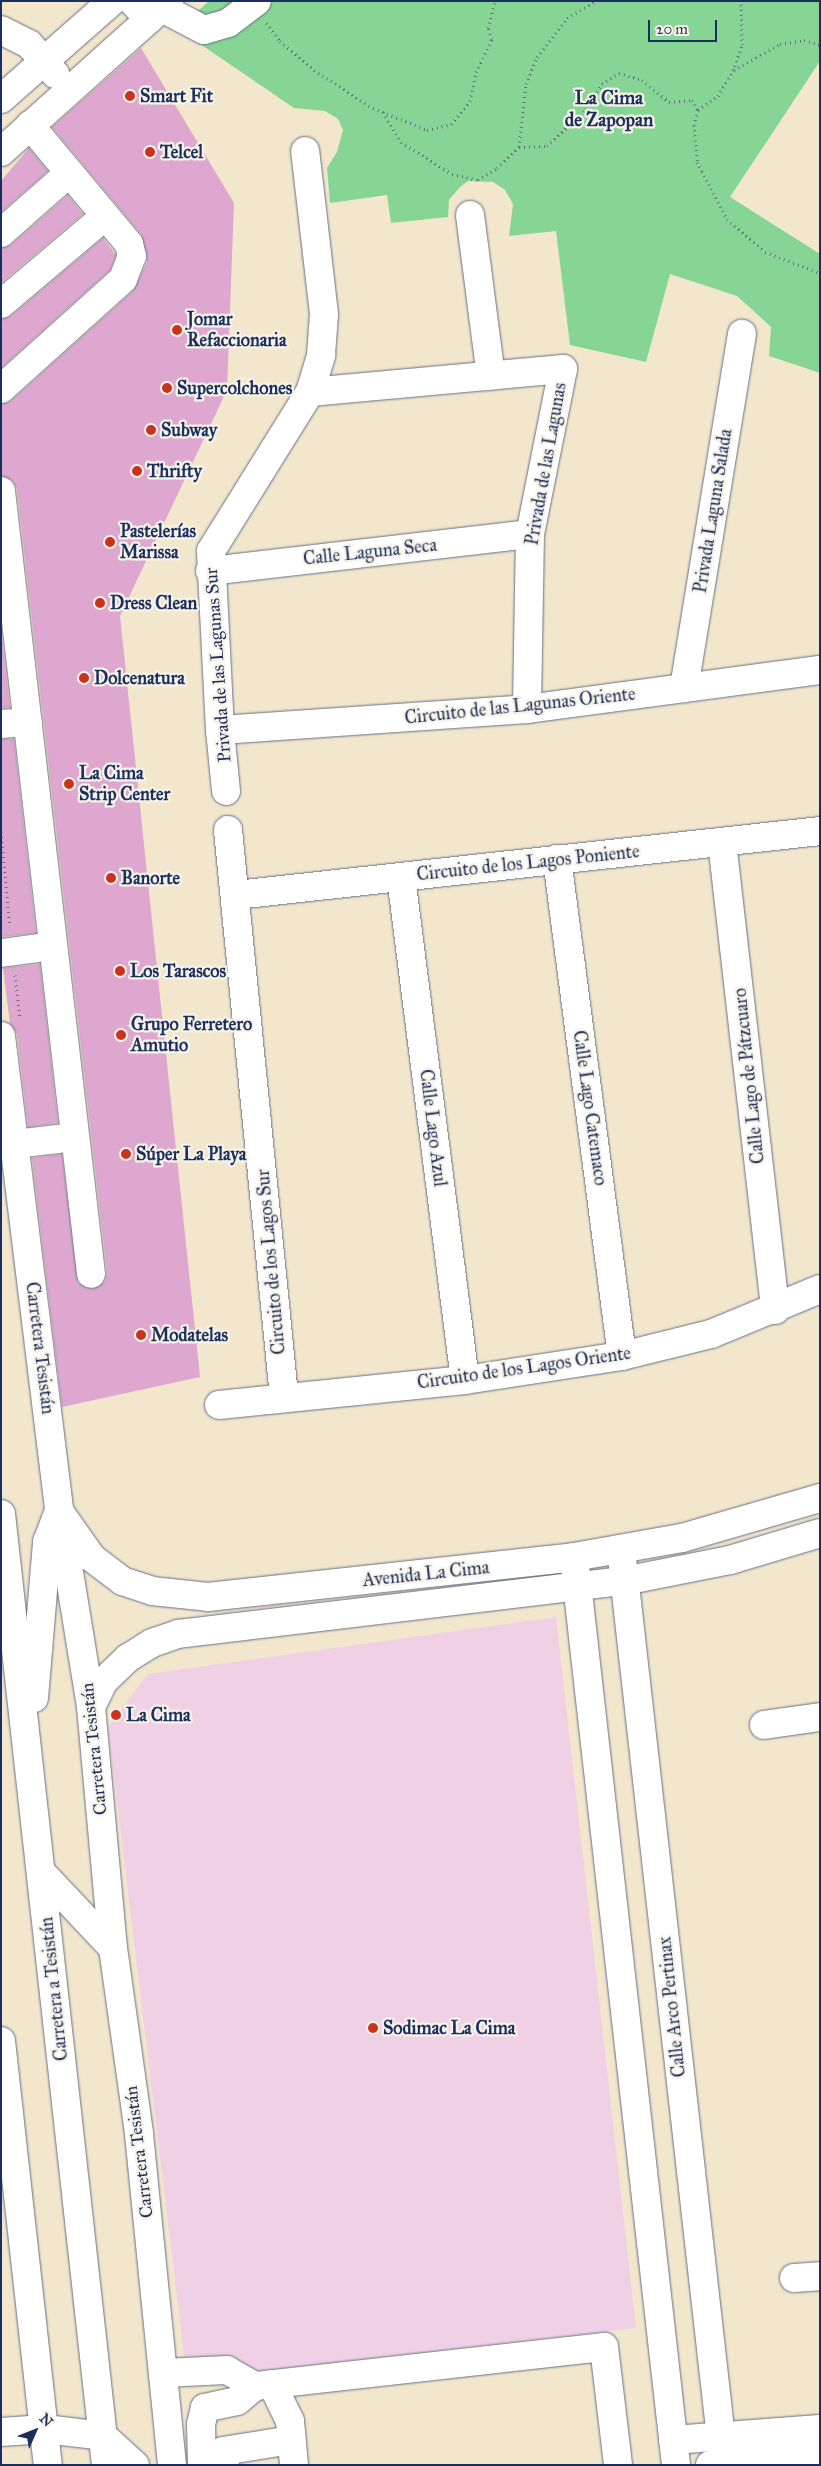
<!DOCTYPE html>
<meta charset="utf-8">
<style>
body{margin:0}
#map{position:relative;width:821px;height:2466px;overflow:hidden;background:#f2e6cd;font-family:"IM FELL Great Primer",serif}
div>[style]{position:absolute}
.built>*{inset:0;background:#f0d0e5}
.green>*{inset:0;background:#87d594}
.building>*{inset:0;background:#dda7cf}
.path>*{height:3px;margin-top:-1.5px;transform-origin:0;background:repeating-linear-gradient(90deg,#666f85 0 1px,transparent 0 5px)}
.roads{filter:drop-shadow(0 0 1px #666f85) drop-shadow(0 0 1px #666f85)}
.minor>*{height:28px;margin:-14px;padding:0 14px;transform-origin:14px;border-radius:14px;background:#fff}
.major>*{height:28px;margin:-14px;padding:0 14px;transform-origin:14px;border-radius:14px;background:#fff}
.dots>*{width:14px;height:14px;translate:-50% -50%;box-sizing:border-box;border:2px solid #f7f3e8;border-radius:50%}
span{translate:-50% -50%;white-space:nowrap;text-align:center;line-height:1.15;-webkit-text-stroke:4.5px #f7f3e8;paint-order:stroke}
.poi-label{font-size:18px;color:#1b2f5e;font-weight:700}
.left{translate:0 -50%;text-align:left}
.street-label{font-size:18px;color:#1b2f5e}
.neighbourhood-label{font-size:19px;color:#1b2f5e;font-weight:700}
.frame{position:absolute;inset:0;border:2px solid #1b2f5e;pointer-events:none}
.north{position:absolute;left:10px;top:2406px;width:50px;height:50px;-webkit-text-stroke:4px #f7f3e8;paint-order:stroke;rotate:46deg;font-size:14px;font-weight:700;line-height:20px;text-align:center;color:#1b2f5e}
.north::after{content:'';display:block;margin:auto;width:18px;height:22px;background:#1b2f5e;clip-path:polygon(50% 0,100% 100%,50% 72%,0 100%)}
.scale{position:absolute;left:648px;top:20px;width:69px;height:22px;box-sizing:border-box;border:2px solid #1b2f5e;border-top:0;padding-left:6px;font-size:15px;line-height:18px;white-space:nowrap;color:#1b2f5e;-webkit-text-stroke:4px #f7f3e8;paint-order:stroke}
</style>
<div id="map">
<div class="built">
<div style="clip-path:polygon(556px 1617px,636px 2328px,187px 2379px,108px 1727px,148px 1674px)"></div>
</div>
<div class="green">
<div style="clip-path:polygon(209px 1px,820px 1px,820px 61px,730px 197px,820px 254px,820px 373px,769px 356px,771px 327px,737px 296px,670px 274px,646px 362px,570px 345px,556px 231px,509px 236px,513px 204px,505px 190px,493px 182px,468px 181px,460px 187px,449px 200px,448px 217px,391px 223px,387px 195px,330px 203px,327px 168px,337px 152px,343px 130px,338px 119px,325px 111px,294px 108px,178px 29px)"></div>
</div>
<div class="building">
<div style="clip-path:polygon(141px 48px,234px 203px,227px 390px,120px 616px,200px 1377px,62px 1407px,32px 1158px,62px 1154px,78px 1283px,93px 1289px,105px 1281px,107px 1272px,17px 489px,13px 481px,1px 476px,1px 404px,11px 401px,133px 291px,147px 262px,141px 234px,52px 127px)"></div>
<div style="clip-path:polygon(29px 148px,48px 171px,1px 212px,1px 181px)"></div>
<div style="clip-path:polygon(68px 195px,83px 214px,1px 283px,1px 248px,11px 245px)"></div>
<div style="clip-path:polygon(103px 238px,116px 255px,110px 270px,1px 368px,1px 319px,11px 316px)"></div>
<div style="clip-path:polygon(1px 630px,10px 708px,1px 708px)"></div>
<div style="clip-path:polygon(1px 739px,14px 739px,36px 933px,1px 937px)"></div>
<div style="clip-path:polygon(40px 964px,58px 1123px,28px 1127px,17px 1034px,10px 1024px,3px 968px)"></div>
</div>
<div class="path">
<div style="left:266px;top:23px;width:23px;rotate:52deg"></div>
<div style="left:280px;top:41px;width:45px;rotate:40.5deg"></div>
<div style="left:314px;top:70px;width:70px;rotate:32.8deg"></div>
<div style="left:373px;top:108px;width:58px;rotate:22.2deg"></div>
<div style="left:427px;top:130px;width:25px;rotate:-14deg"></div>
<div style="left:451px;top:124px;width:30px;rotate:-50deg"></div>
<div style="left:470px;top:101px;width:30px;rotate:-78deg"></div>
<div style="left:476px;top:72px;width:37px;rotate:-64deg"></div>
<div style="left:492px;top:39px;width:12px;rotate:-110deg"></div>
<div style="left:488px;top:28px;width:28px;rotate:-75deg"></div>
<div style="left:734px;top:70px;width:53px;rotate:-29.5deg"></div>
<div style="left:780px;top:44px;width:24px;rotate:-9deg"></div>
<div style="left:804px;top:40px;width:17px;rotate:17deg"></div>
<div style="left:698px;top:110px;width:24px;rotate:-35deg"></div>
<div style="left:718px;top:96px;width:29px;rotate:-59deg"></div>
<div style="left:733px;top:71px;width:28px;rotate:-71deg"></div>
<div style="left:742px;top:45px;width:44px;rotate:-91.3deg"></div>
<div style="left:383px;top:112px;width:35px;rotate:59deg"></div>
<div style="left:401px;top:142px;width:60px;rotate:32.1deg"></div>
<div style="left:452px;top:174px;width:27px;rotate:13deg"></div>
<div style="left:478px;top:180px;width:22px;rotate:-32deg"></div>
<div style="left:497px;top:168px;width:30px;rotate:-44deg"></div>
<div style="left:519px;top:147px;width:63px;rotate:-83.7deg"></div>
<div style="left:526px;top:84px;width:29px;rotate:-68deg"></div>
<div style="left:537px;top:57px;width:49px;rotate:-52.4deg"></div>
<div style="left:567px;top:18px;width:34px;rotate:-30deg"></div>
<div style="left:519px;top:147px;width:28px;rotate:-2deg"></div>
<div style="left:547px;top:146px;width:54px;rotate:-43.5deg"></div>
<div style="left:586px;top:109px;width:30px;rotate:-57deg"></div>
<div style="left:602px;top:84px;width:20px;rotate:-33deg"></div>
<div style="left:619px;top:73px;width:24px;rotate:17deg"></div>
<div style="left:642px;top:80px;width:35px;rotate:39deg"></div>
<div style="left:669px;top:102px;width:23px;rotate:-5deg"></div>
<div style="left:692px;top:100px;width:12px;rotate:59deg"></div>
<div style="left:698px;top:110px;width:16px;rotate:105deg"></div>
<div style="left:694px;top:125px;width:37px;rotate:85deg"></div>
<div style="left:697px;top:162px;width:64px;rotate:62.2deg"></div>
<div style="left:727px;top:219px;width:50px;rotate:41deg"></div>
<div style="left:765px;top:252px;width:59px;rotate:20.9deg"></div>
<div style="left:1px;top:832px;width:95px;rotate:84.6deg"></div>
<div style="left:15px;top:975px;width:44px;rotate:83.5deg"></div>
</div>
<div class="roads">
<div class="minor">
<div style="left:132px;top:1px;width:25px;rotate:47deg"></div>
<div style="left:162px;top:8px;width:47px;rotate:27.6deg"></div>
<div style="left:204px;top:30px;width:25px;rotate:-16deg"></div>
<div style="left:228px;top:23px;width:36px;rotate:-37deg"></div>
<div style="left:1px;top:30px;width:31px;rotate:27deg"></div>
<div style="left:29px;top:44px;width:40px;rotate:49deg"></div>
<div style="left:1px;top:99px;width:148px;rotate:-41.4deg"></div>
<div style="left:1px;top:152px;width:226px;rotate:-41.9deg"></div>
<div style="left:470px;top:215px;width:162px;rotate:82.6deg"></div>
<div style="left:1px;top:233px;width:91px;rotate:-41.4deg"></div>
<div style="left:1px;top:304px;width:136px;rotate:-40.2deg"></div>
<div style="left:1px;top:389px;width:164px;rotate:-42deg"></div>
<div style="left:123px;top:279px;width:25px;rotate:-69deg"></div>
<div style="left:132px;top:256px;width:12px;rotate:-104deg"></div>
<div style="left:129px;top:244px;width:155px;rotate:-129.8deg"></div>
<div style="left:310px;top:392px;width:254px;rotate:-5.2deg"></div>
<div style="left:563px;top:369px;width:168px;rotate:101.3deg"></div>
<div style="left:530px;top:534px;width:175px;rotate:91deg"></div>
<div style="left:1px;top:491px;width:788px;rotate:83.44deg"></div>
<div style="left:210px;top:571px;width:322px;rotate:-6.6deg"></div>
<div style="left:684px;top:688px;width:359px;rotate:-80.7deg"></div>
<div style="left:1px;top:724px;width:27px;rotate:-4deg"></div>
<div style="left:220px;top:730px;width:308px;rotate:-3.9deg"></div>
<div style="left:527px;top:709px;width:296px;rotate:-7.6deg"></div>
<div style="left:226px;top:791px;width:61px;rotate:-95.6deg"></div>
<div style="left:220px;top:730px;width:179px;rotate:-92.9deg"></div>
<div style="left:211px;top:551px;width:187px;rotate:-58.1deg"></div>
<div style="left:310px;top:392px;width:39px;rotate:-73deg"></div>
<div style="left:321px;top:355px;width:41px;rotate:-85.8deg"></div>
<div style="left:324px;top:314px;width:164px;rotate:-96.6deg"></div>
<div style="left:228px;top:830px;width:569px;rotate:84.35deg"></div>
<div style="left:722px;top:842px;width:471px;rotate:83.5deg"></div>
<div style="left:557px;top:859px;width:501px;rotate:82.55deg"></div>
<div style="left:401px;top:877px;width:507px;rotate:82.75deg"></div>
<div style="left:236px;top:895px;width:587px;rotate:-6.25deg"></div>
<div style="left:1px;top:953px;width:52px;rotate:-7.7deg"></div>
<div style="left:15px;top:1144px;width:60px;rotate:-6.7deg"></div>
<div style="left:219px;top:1405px;width:247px;rotate:-5.8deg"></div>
<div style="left:465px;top:1380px;width:159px;rotate:-8.7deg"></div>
<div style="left:622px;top:1356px;width:92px;rotate:-13.9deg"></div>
<div style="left:711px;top:1334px;width:118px;rotate:-22.4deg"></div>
<div style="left:59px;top:1511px;width:57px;rotate:54.9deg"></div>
<div style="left:92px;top:1558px;width:38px;rotate:37deg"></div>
<div style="left:122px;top:1581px;width:32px;rotate:18deg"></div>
<div style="left:152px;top:1591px;width:56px;rotate:6.1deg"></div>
<div style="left:208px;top:1597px;width:368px;rotate:-6.2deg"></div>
<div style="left:574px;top:1557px;width:110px;rotate:-10deg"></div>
<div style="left:682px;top:1538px;width:144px;rotate:-16.2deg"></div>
<div style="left:621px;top:1549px;width:922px;rotate:83.58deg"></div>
<div style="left:574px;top:1557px;width:914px;rotate:83.59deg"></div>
<div style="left:91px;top:1707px;width:28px;rotate:-64deg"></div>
<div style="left:103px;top:1682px;width:35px;rotate:-44deg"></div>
<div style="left:128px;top:1658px;width:28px;rotate:-32deg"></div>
<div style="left:152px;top:1643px;width:28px;rotate:-19deg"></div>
<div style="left:178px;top:1634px;width:449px;rotate:-6.8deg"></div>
<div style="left:624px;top:1581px;width:108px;rotate:-11.2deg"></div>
<div style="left:730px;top:1560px;width:94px;rotate:-16.7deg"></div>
<div style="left:764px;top:1725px;width:57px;rotate:-8.1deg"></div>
<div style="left:794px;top:2278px;width:26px;rotate:-4deg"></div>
<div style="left:163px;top:2373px;width:64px;rotate:-2.7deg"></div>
<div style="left:227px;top:2370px;width:32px;rotate:30deg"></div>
<div style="left:255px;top:2386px;width:23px;rotate:140deg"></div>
<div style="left:237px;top:2401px;width:33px;rotate:168deg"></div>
<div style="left:205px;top:2408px;width:16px;rotate:104deg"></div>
<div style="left:201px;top:2424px;width:41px;rotate:88.6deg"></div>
<div style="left:272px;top:2384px;width:41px;rotate:64.1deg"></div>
<div style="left:290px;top:2421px;width:44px;rotate:84.8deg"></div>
<div style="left:255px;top:2386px;width:351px;rotate:-6.4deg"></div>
<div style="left:604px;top:2347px;width:119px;rotate:83.2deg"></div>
<div style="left:1px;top:2432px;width:44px;rotate:-3.9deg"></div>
<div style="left:45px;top:2429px;width:58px;rotate:6.9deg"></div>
<div style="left:673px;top:2440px;width:147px;rotate:-4.3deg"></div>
<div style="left:225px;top:2465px;width:14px;rotate:-98deg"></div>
<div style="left:223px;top:2451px;width:69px;rotate:-9.2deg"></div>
<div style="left:710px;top:2465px;width:111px;rotate:-6.2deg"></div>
</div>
<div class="major">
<div style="left:1px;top:1036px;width:479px;rotate:83deg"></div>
<div style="left:59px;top:1511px;width:199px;rotate:80.7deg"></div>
<div style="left:91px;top:1707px;width:242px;rotate:84.8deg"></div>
<div style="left:113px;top:1948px;width:188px;rotate:82deg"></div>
<div style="left:139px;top:2134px;width:333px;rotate:84.3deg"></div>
<div style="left:1px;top:1514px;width:957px;rotate:83.7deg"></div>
<div style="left:34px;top:1698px;width:157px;rotate:-85.2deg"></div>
<div style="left:47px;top:1542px;width:30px;rotate:-69deg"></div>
<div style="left:42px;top:1873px;width:103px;rotate:46.6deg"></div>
<div style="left:1px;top:2041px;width:427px;rotate:83.7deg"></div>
<div style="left:103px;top:2436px;width:43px;rotate:42.2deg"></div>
</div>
</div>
<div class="dots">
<div style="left:130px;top:96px;background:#c8321e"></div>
<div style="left:150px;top:152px;background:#c8321e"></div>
<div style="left:177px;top:330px;background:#c8321e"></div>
<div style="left:167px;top:388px;background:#c8321e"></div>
<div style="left:151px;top:430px;background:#c8321e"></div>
<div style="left:137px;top:471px;background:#c8321e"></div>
<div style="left:110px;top:542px;background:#c8321e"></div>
<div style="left:100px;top:603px;background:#c8321e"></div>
<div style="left:84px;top:678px;background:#c8321e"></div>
<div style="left:69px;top:784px;background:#c8321e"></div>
<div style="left:111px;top:878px;background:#c8321e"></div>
<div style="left:120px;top:971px;background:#c8321e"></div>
<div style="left:121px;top:1035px;background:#c8321e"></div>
<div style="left:126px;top:1154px;background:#c8321e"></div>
<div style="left:141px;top:1335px;background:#c8321e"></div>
<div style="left:116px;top:1715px;background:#c8321e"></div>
<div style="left:373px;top:2028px;background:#c8321e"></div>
</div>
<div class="poi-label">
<span class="left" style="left:140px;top:96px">Smart Fit</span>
<span class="left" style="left:160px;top:152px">Telcel</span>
<span class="left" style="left:187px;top:330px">Jomar<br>Refaccionaria</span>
<span class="left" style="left:177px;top:388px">Supercolchones</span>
<span class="left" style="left:161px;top:430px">Subway</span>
<span class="left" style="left:147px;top:471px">Thrifty</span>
<span class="left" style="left:120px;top:542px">Pastelerías<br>Marissa</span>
<span class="left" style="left:110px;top:603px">Dress Clean</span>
<span class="left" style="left:94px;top:678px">Dolcenatura</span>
<span class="left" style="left:79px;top:784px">La Cima<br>Strip Center</span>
<span class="left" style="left:121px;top:878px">Banorte</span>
<span class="left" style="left:130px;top:971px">Los Tarascos</span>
<span class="left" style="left:131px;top:1035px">Grupo Ferretero<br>Amutio</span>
<span class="left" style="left:136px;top:1154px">Súper La Playa</span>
<span class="left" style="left:151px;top:1335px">Modatelas</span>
<span class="left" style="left:126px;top:1715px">La Cima</span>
<span class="left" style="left:383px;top:2028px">Sodimac La Cima</span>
</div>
<div class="street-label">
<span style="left:546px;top:464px;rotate:-80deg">Privada de las Lagunas</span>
<span style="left:713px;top:511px;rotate:-81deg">Privada Laguna Salada</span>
<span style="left:370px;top:552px;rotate:-6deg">Calle Laguna Seca</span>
<span style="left:218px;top:665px;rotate:-94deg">Privada de las Lagunas Sur</span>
<span style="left:520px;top:706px;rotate:-6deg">Circuito de las Lagunas Oriente</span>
<span style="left:528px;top:863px;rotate:-6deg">Circuito de los Lagos Poniente</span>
<span style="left:749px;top:1076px;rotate:-96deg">Calle Lago de Pátzcuaro</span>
<span style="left:590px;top:1108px;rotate:82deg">Calle Lago Catemaco</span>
<span style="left:433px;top:1128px;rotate:83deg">Calle Lago Azul</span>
<span style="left:271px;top:1262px;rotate:-95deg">Circuito de los Lagos Sur</span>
<span style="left:40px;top:1348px;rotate:83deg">Carretera Tesistán</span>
<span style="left:524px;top:1368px;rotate:-8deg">Circuito de los Lagos Oriente</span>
<span style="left:426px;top:1574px;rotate:-6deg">Avenida La Cima</span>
<span style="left:94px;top:1749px;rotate:-96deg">Carretera Tesistán</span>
<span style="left:54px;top:1989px;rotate:-96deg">Carretera a Tesistán</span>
<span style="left:672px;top:2007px;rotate:-96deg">Calle Arco Pertinax</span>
<span style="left:139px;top:2152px;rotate:-97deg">Carretera Tesistán</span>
</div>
<div class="neighbourhood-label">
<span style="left:609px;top:109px">La Cima<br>de Zapopan</span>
</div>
<div class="frame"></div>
<div class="north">N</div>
<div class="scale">20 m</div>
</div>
